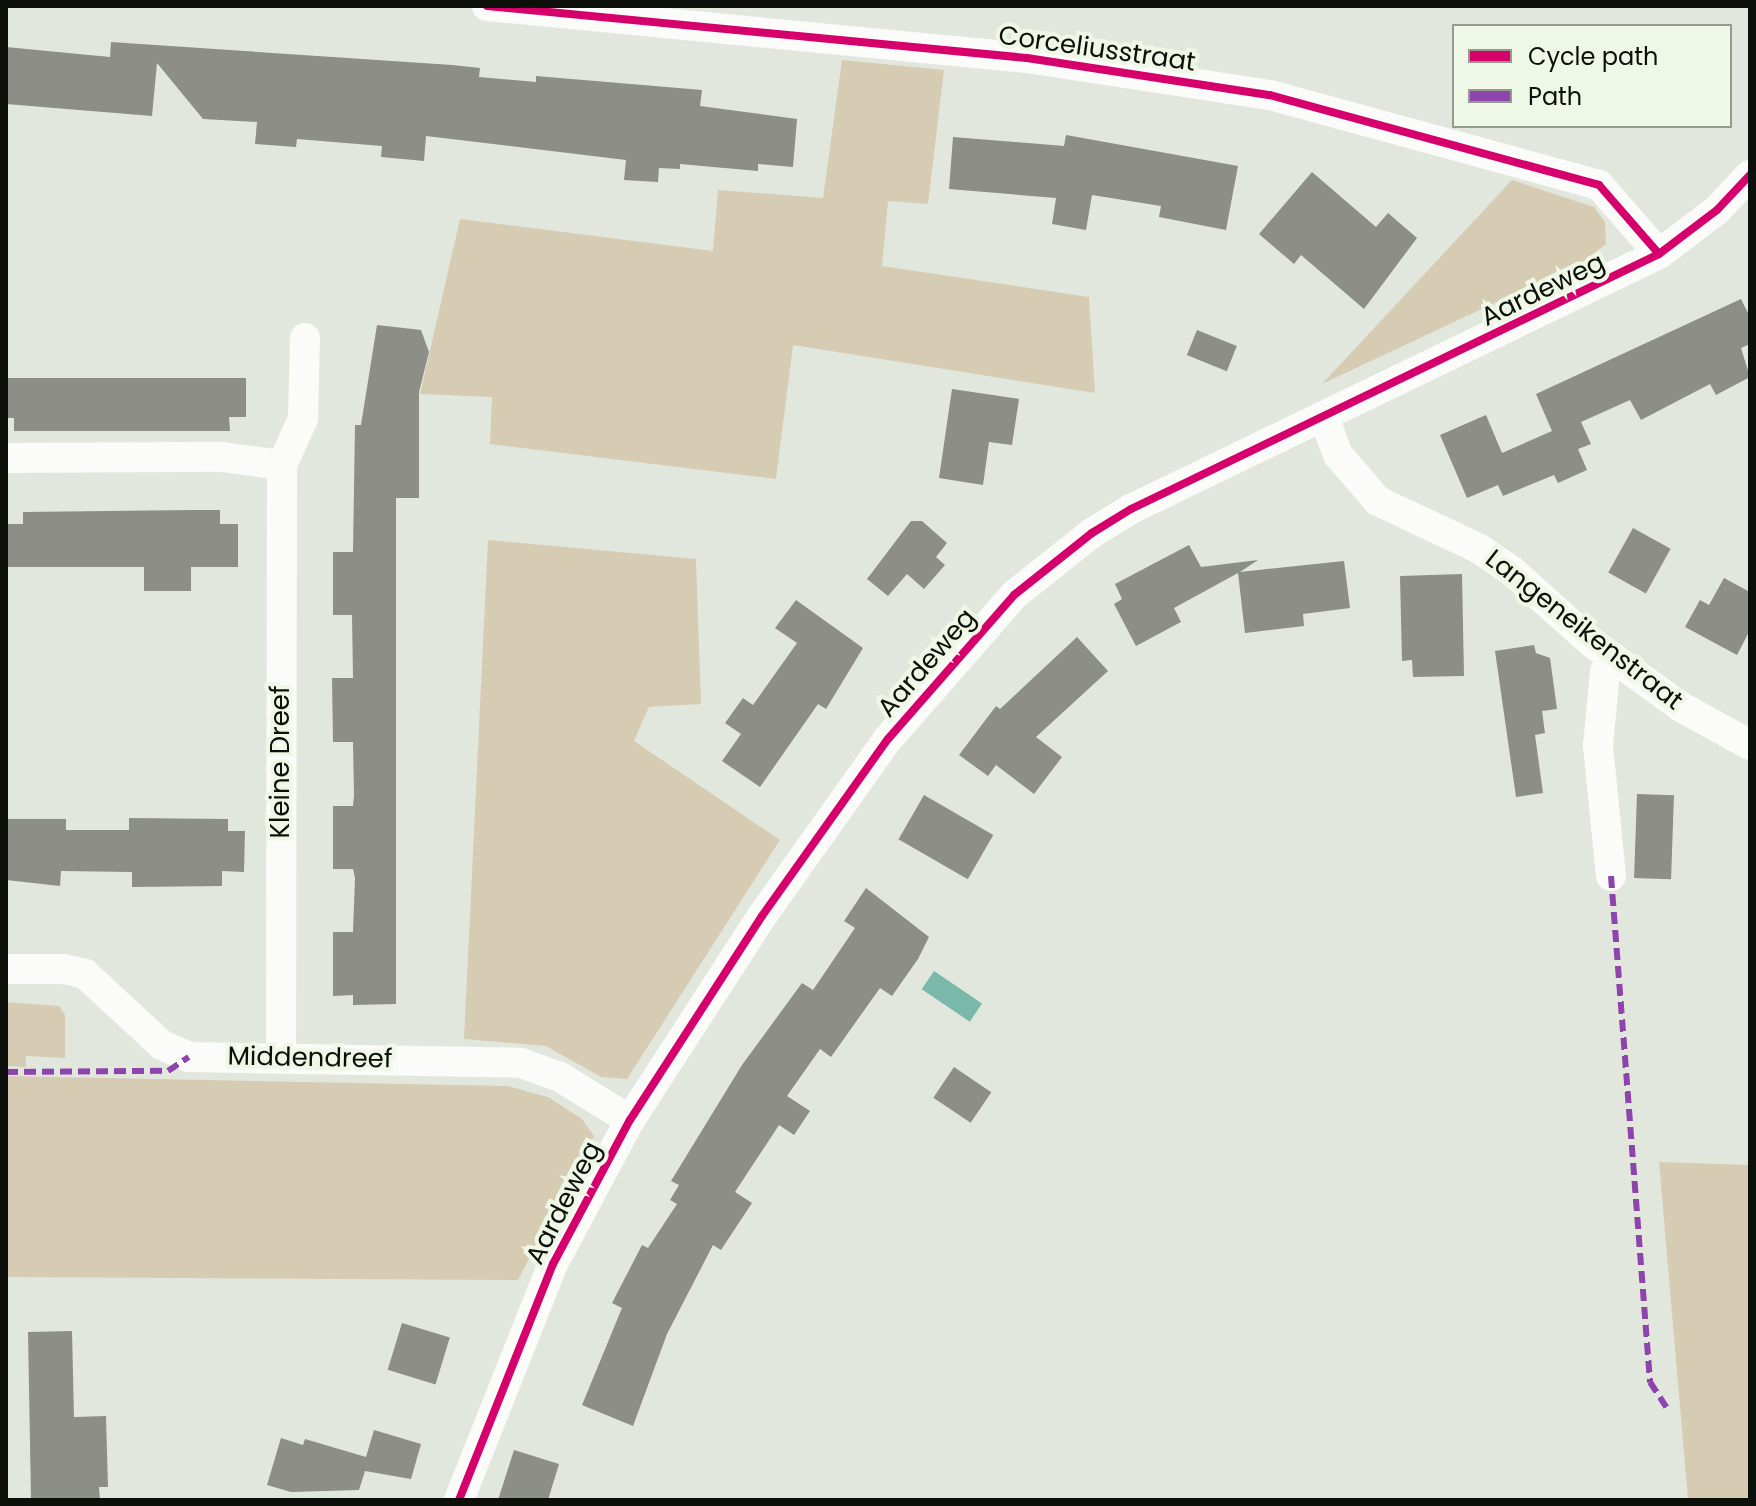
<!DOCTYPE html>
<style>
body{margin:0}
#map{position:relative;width:1756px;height:1506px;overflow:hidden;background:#e2e7dd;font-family:Poppins,sans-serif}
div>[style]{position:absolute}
.green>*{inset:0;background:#d6ccb4}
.water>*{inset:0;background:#7ab9a9;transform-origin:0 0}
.building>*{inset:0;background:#8c8e87;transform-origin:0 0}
.street>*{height:30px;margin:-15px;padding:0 15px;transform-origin:15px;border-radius:15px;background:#fbfbfa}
.quiet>*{height:6px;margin-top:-3px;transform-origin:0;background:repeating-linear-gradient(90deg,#8e44ad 0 12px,transparent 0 18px)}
.cycleway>*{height:8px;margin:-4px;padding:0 4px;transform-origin:4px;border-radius:4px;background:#d6006c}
span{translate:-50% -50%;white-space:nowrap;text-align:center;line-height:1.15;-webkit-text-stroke:8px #eff8e7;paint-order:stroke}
.street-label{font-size:26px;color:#0d0f0a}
.frame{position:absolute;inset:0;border:8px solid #0d0f0a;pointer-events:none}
.legend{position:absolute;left:1452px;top:24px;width:280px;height:104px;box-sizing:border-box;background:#eff8e7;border:2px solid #959b8f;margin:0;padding:10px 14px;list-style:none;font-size:24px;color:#0d0f0a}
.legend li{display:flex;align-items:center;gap:16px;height:40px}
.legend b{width:40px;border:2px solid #959b8f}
</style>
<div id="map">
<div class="green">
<div style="clip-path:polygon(842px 60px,944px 70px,928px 204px,888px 201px,882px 266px,1089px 297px,1095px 393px,793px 345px,776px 479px,490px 444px,492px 397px,420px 394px,460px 219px,713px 251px,718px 190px,823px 198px)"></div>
<div style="clip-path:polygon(1512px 180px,1594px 207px,1605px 222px,1606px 244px,1584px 261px,1322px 384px)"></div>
<div style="clip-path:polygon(488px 540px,696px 559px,701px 704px,649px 707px,634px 741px,780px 840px,627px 1079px,601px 1077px,546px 1046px,464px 1039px)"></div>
<div style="clip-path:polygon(6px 1002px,59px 1006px,65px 1015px,65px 1058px,26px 1056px,26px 1067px,6px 1066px)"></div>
<div style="clip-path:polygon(6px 1076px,507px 1086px,548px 1097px,582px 1119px,594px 1136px,518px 1280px,6px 1277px)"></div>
<div style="clip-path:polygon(1659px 1162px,1750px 1165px,1750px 1500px,1688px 1500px)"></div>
</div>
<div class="water">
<div style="left:934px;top:971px;width:58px;height:22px;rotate:34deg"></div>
</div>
<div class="building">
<div style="clip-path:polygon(111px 42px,452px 65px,480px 68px,479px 77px,536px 82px,536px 76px,702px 90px,700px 106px,797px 119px,793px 167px,758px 164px,758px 171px,680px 164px,680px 169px,659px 168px,658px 182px,624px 180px,626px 160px,426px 136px,424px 161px,381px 157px,382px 146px,297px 139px,296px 147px,255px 144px,257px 122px,203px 119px,157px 63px,152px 116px,6px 104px,6px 47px,110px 57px)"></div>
<div style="clip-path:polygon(1066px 135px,1238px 166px,1226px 230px,1159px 217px,1161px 206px,1092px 195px,1086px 230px,1052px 224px,1056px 198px,949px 189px,953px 137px,1064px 146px)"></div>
<div style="clip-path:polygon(1312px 172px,1376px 227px,1388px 213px,1417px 238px,1364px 309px,1301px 255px,1294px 264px,1259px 234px)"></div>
<div style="clip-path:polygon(1741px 299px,1750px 317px,1750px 344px,1741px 348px,1750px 377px,1716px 395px,1710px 384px,1641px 420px,1630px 400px,1581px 422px,1591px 444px,1578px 449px,1587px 470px,1558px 483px,1554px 475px,1503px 496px,1498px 485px,1467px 498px,1440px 435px,1486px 415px,1502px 453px,1552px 431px,1536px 394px)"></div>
<div style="clip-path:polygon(377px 325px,421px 330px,429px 352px,419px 392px,419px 498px,396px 498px,396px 1004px,353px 1005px,353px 995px,333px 996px,333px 932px,353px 932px,355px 878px,353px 869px,333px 869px,333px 806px,353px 806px,354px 795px,353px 742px,333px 742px,332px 678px,353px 678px,352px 615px,333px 615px,333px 552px,353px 552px,355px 425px,361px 425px)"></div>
<div style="left:1197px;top:330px;width:43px;height:27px;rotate:22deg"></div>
<div style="clip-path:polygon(6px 378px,246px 378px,246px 417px,229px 417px,230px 431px,14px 431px,14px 418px,6px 418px)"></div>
<div style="clip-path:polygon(952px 389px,1019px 399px,1012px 445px,989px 442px,983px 485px,939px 478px)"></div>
<div style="clip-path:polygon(191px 510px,220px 510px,220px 524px,238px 524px,238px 567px,191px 567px,191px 591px,144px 591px,144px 567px,6px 567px,6px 524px,23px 524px,23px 512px)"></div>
<div style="clip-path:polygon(911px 521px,922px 521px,947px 543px,936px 557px,945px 565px,924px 589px,907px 574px,888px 596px,867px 579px)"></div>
<div style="left:1633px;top:528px;width:43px;height:51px;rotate:29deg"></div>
<div style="clip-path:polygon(1189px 545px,1201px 567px,1258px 560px,1240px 572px,1344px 561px,1350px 608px,1303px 614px,1304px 626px,1245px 633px,1238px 573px,1174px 608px,1181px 622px,1136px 646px,1114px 604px,1122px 599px,1115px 584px)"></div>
<div style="clip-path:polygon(1462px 574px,1464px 676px,1413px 677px,1412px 660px,1402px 661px,1400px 576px)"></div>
<div style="clip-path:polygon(1724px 578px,1750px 592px,1750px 630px,1737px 655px,1685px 627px,1700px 600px,1709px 605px)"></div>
<div style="clip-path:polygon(796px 600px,863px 648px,826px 709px,818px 704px,760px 787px,722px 761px,741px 734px,725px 723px,743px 698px,753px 705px,797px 643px,775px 628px)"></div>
<div style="clip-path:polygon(1077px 637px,1108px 671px,1036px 737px,1062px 757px,1034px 794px,996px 765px,988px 776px,959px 755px,996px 706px,1000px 709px)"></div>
<div style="clip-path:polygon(1534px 645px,1536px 653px,1550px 658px,1557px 709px,1542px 711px,1545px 733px,1535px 735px,1543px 793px,1516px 797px,1495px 651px)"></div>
<div style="left:1637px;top:794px;width:37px;height:84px;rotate:2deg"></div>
<div style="left:924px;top:795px;width:80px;height:51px;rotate:30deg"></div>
<div style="clip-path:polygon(129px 818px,228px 819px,228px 831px,245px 831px,244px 872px,222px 871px,222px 886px,132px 887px,132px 872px,61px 871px,60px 886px,6px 880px,6px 819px,66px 819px,66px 830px,129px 830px)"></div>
<div style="clip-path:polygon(866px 888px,929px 937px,918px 959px,892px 996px,880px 988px,831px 1057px,820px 1049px,787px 1096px,810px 1111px,794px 1135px,779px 1125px,735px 1192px,752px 1203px,721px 1250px,713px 1245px,667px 1334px,633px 1426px,582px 1405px,622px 1308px,612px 1303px,642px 1245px,648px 1248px,677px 1204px,670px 1200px,679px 1185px,671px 1181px,742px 1065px,802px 983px,813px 990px,855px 928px,844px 921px)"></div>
<div style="left:954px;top:1067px;width:45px;height:37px;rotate:34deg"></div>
<div style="left:402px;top:1323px;width:50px;height:49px;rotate:17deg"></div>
<div style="clip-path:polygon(72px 1331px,74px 1417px,106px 1416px,108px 1487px,99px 1487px,100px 1500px,31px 1500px,28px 1332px)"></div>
<div style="clip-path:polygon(374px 1430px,421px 1444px,411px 1479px,365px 1471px,359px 1490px,291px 1492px,267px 1485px,281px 1438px,303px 1445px,305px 1439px,366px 1457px)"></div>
<div style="clip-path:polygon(514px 1450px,559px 1464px,548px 1500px,498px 1500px)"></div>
</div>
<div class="street">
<div style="left:487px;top:6px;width:542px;rotate:5.5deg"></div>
<div style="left:1027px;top:58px;width:246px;rotate:8.7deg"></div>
<div style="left:1270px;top:95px;width:341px;rotate:15.3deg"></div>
<div style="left:1599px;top:185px;width:91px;rotate:49deg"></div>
<div style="left:1324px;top:417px;width:40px;rotate:69.8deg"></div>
<div style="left:1338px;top:455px;width:61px;rotate:49deg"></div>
<div style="left:1378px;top:501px;width:110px;rotate:25.2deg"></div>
<div style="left:1478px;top:548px;width:41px;rotate:34.1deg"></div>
<div style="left:1512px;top:571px;width:106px;rotate:41.9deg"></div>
<div style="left:1591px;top:642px;width:111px;rotate:35.8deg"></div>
<div style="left:1681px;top:707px;width:79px;rotate:28.8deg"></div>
<div style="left:6px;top:458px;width:216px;rotate:-0.3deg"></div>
<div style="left:222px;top:457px;width:61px;rotate:7.6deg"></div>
<div style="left:1611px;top:876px;width:132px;rotate:-95.7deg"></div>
<div style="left:1598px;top:745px;width:73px;rotate:-84.5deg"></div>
<div style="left:1605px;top:672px;width:17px;rotate:-69deg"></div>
<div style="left:6px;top:969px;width:58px"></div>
<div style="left:64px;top:969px;width:22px;rotate:13deg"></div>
<div style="left:85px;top:974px;width:105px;rotate:42.7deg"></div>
<div style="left:162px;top:1045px;width:30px;rotate:24deg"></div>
<div style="left:189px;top:1057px;width:332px;rotate:1deg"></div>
<div style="left:521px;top:1063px;width:41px;rotate:19.7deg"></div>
<div style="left:560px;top:1077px;width:82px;rotate:31.6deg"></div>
<div style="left:281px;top:1058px;width:593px;rotate:-89.9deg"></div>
<div style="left:282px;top:465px;width:51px;rotate:-65.5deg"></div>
<div style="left:303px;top:419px;width:81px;rotate:-88.6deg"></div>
<div style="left:459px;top:1500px;width:254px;rotate:-68.3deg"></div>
<div style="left:553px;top:1264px;width:163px;rotate:-61.9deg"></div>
<div style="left:630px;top:1120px;width:243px;rotate:-57.1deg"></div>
<div style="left:762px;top:916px;width:217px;rotate:-54.6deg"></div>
<div style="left:888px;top:739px;width:191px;rotate:-48.8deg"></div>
<div style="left:1014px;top:595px;width:100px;rotate:-38.5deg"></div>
<div style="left:1092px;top:533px;width:46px;rotate:-31.6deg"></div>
<div style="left:1131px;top:509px;width:586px;rotate:-25.78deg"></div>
<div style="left:1659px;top:254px;width:73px;rotate:-37.2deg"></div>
<div style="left:1717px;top:210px;width:48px;rotate:-46.7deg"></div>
</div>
<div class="quiet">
<div style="left:1611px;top:876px;width:508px;rotate:85.59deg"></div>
<div style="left:1650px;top:1382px;width:35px;rotate:57deg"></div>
<div style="left:6px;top:1072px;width:162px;rotate:-0.4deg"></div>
<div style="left:168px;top:1071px;width:25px;rotate:-34deg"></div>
</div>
<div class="cycleway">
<div style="left:487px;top:6px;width:542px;rotate:5.5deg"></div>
<div style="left:1027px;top:58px;width:246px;rotate:8.7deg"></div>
<div style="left:1270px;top:95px;width:341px;rotate:15.3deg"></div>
<div style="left:1599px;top:185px;width:91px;rotate:49deg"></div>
<div style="left:459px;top:1500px;width:254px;rotate:-68.3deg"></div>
<div style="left:553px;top:1264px;width:163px;rotate:-61.9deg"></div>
<div style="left:630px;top:1120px;width:243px;rotate:-57.1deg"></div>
<div style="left:762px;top:916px;width:217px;rotate:-54.6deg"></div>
<div style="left:888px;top:739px;width:191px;rotate:-48.8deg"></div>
<div style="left:1014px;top:595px;width:100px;rotate:-38.5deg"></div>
<div style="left:1092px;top:533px;width:46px;rotate:-31.6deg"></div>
<div style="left:1131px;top:509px;width:586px;rotate:-25.78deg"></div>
<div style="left:1659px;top:254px;width:73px;rotate:-37.2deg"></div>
<div style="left:1717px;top:210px;width:48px;rotate:-46.7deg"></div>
</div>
<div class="street-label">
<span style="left:1097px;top:49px;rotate:8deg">Corceliusstraat</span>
<span style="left:1543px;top:290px;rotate:-26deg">Aardeweg</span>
<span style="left:1584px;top:630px;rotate:38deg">Langeneikenstraat</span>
<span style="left:927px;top:663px;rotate:-49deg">Aardeweg</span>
<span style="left:281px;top:762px;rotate:-90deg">Kleine Dreef</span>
<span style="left:310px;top:1058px;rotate:1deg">Middendreef</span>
<span style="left:564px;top:1203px;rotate:-63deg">Aardeweg</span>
</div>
<div class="frame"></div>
<ul class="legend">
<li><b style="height:10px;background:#d6006c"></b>Cycle path</li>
<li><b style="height:10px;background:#8e44ad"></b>Path</li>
</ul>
</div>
